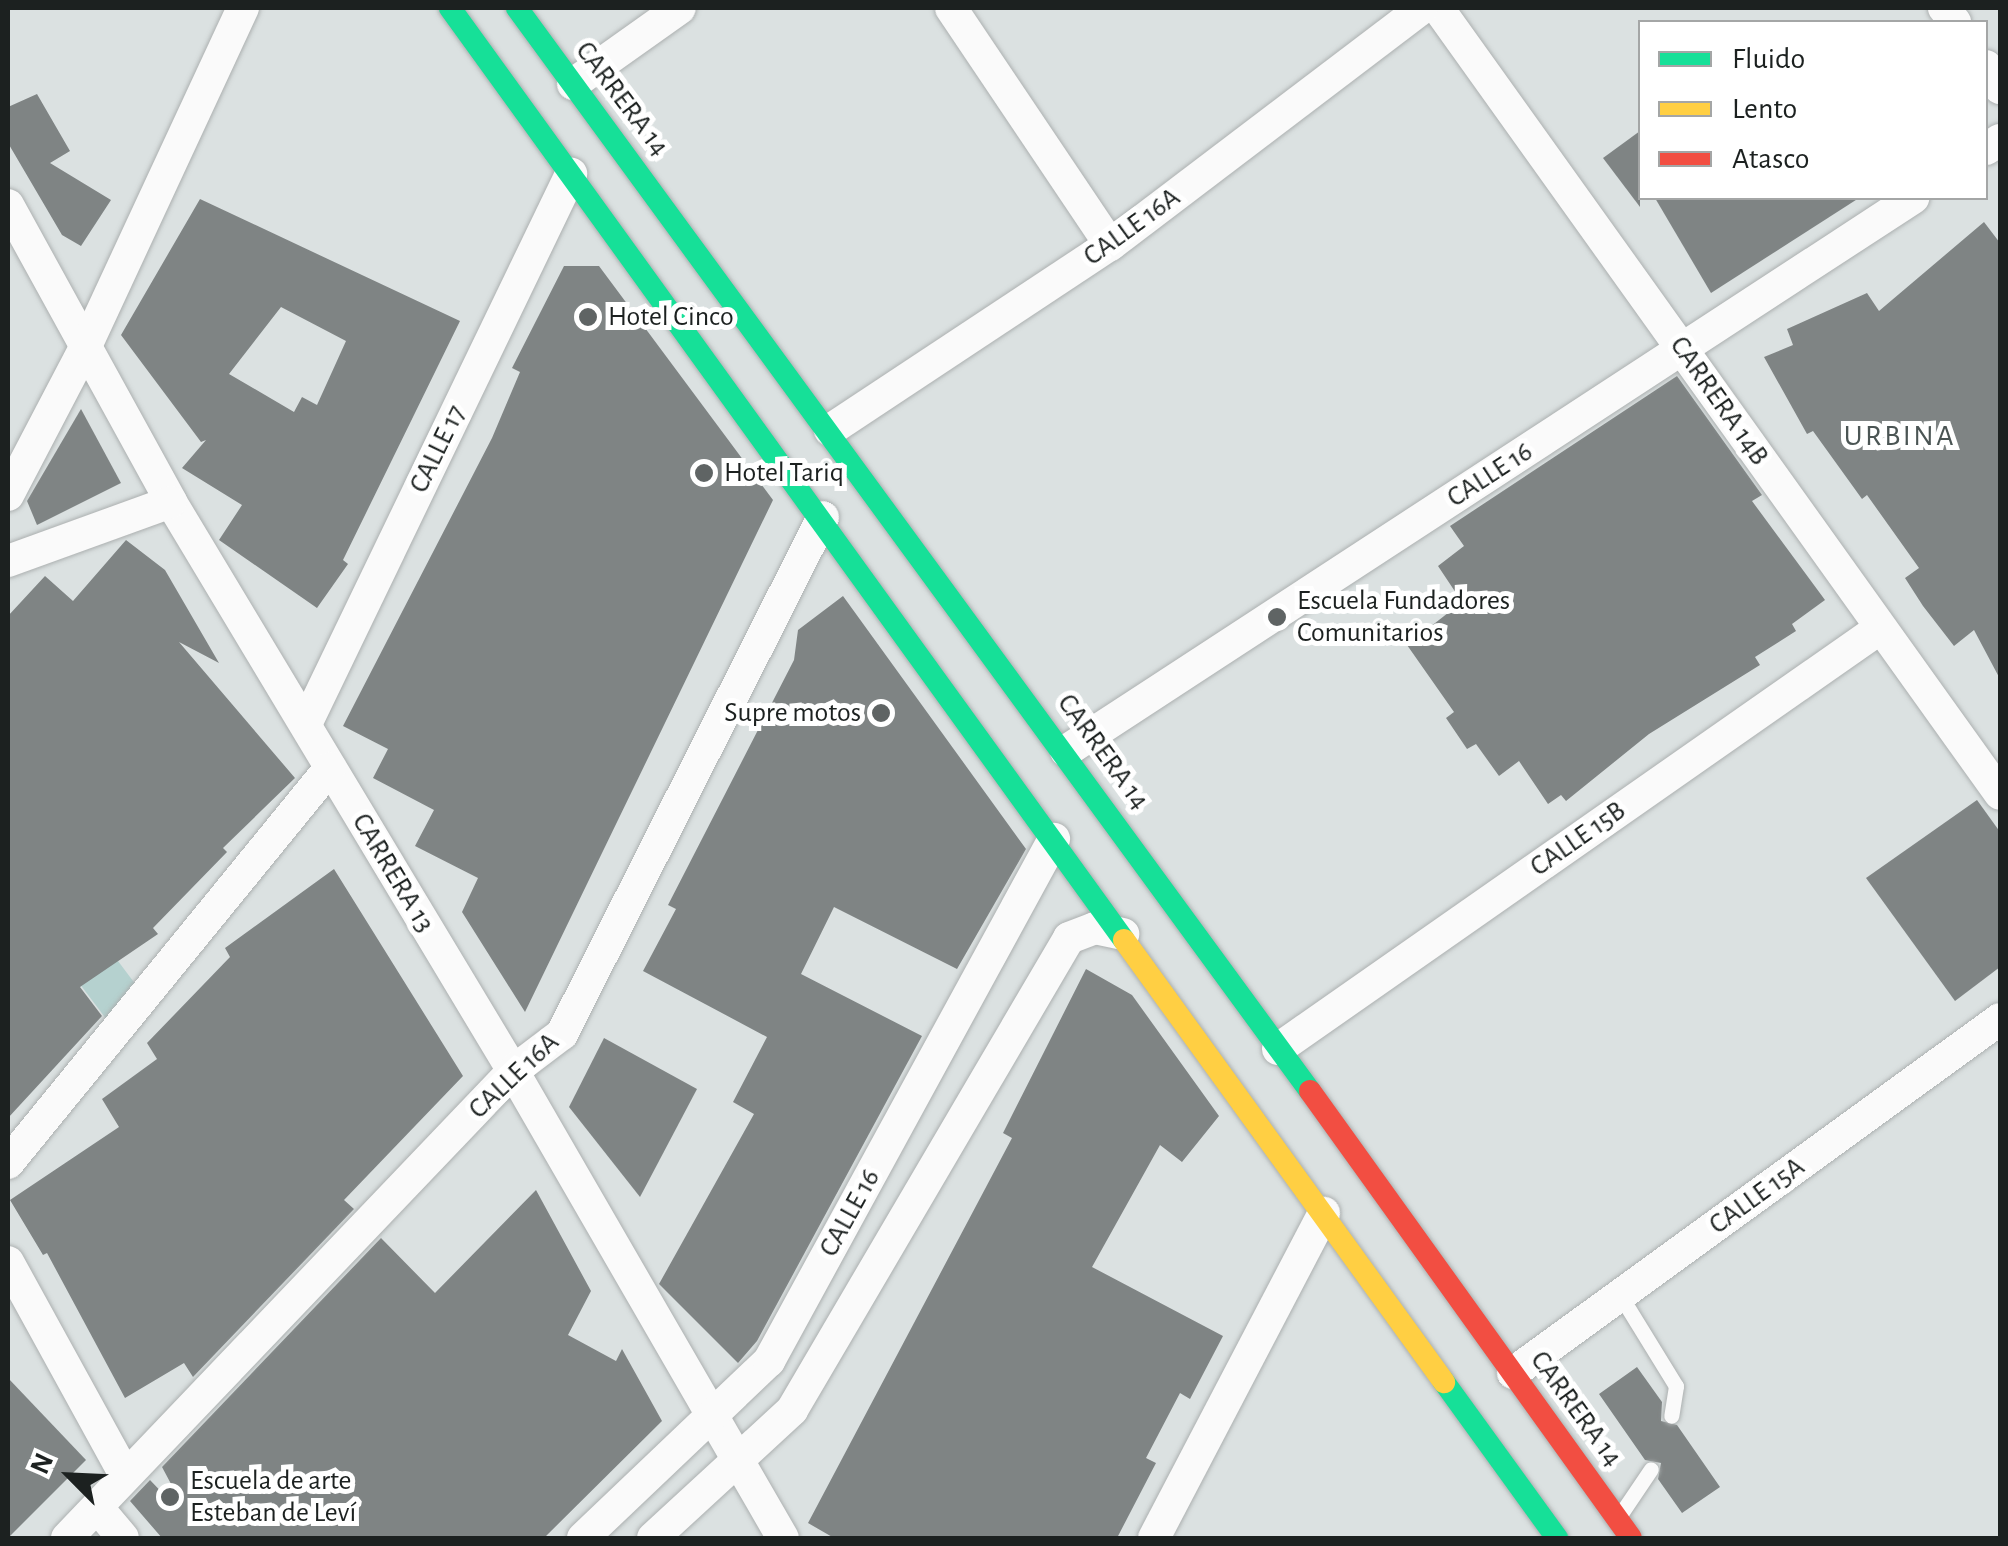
<!DOCTYPE html>
<meta charset="utf-8">
<style>
body{margin:0}
#map{position:relative;width:2008px;height:1546px;overflow:hidden;background:#dbe1e1;font-family:"Alegreya Sans",sans-serif}
div>[style]{position:absolute}
.green>*{inset:0;background:#b5d1cf}
.building>*{inset:0;background:#7f8484}
.roads{filter:drop-shadow(0 0 2px #acb0b0) drop-shadow(0 0 2px #acb0b0)}
.lane>*{height:15px;margin:-7.5px;padding:0 7.5px;transform-origin:7.5px;border-radius:7.5px;background:#fafafa}
.street>*{height:32px;margin:-16px;padding:0 16px;transform-origin:16px;border-radius:16px;background:#fafafa}
.fast>*{height:22px;margin:-11px;padding:0 11px;transform-origin:11px;border-radius:11px;background:#16e098}
.slow>*{height:22px;margin:-11px;padding:0 11px;transform-origin:11px;border-radius:11px;background:#ffcf43}
.jam>*{height:22px;margin:-11px;padding:0 11px;transform-origin:11px;border-radius:11px;background:#f24e42}
.dots>*{width:28px;height:28px;translate:-50% -50%;box-sizing:border-box;border:5px solid #fff;border-radius:50%}
span{translate:-50% -50%;white-space:nowrap;text-align:center;line-height:1.15;-webkit-text-stroke:10px #fff;paint-order:stroke}
.street-label{font-size:28px;color:#1c2120}
.poi-label{font-size:28px;color:#1c2120}
.left{translate:0 -50%;text-align:left}
.right{translate:-100% -50%;text-align:right}
.neighbourhood-label{font-size:30px;color:#4b5554;letter-spacing:2.5px}
.frame{position:absolute;inset:0;border:10px solid #1c2120;pointer-events:none}
.legend{position:absolute;left:1638px;top:20px;width:350px;height:180px;box-sizing:border-box;background:#fff;border:2px solid #a4a6a6;margin:0;padding:12px 18px;list-style:none;font-size:30px;color:#1c2120}
.legend li{display:flex;align-items:center;gap:20px;height:50px}
.legend b{width:50px;border:2px solid #a4a6a6}
.north{position:absolute;left:20px;top:1426px;width:100px;height:100px;-webkit-text-stroke:8px #fff;paint-order:stroke;rotate:294deg;font-size:28px;font-weight:700;line-height:40px;text-align:center;color:#1c2120}
.north::after{content:'';display:block;margin:auto;width:35px;height:45px;background:#1c2120;clip-path:polygon(50% 0,100% 100%,50% 72%,0 100%)}
</style>
<div id="map">
<div class="green">
<div style="clip-path:polygon(25px 837px,136px 985px,107px 1020px,8px 889px,8px 857px)"></div>
</div>
<div class="building">
<div style="clip-path:polygon(37px 94px,70px 151px,50px 163px,111px 200px,81px 246px,62px 235px,8px 143px,8px 107px)"></div>
<div style="clip-path:polygon(1640px 131px,1640px 207px,1603px 158px)"></div>
<div style="clip-path:polygon(1655px 198px,1859px 198px,1711px 293px)"></div>
<div style="clip-path:polygon(evenodd,200px 199px,460px 321px,343px 560px,348px 564px,317px 608px,219px 540px,242px 505px,182px 468px,206px 440px,201px 442px,121px 335px,200px 199px,281px 307px,346px 341px,317px 405px,302px 397px,294px 412px,229px 374px,281px 307px)"></div>
<div style="clip-path:polygon(1984px 222px,2000px 243px,2000px 679px,1974px 630px,1954px 646px,1923px 606px,1905px 578px,1919px 568px,1867px 495px,1862px 499px,1813px 431px,1807px 434px,1764px 357px,1793px 345px,1787px 329px,1867px 293px,1879px 311px)"></div>
<div style="clip-path:polygon(564px 266px,599px 266px,773px 500px,525px 1012px,462px 912px,478px 878px,415px 846px,434px 810px,373px 778px,388px 749px,343px 726px,492px 438px,520px 372px,512px 368px)"></div>
<div style="clip-path:polygon(1677px 376px,1762px 495px,1752px 501px,1825px 600px,1792px 624px,1796px 631px,1755px 657px,1760px 665px,1649px 734px,1566px 801px,1561px 795px,1548px 804px,1519px 761px,1499px 776px,1476px 744px,1467px 749px,1446px 718px,1454px 712px,1407px 645px,1462px 602px,1438px 566px,1464px 546px,1450px 526px)"></div>
<div style="clip-path:polygon(81px 409px,121px 483px,37px 525px,27px 501px)"></div>
<div style="clip-path:polygon(126px 540px,165px 570px,219px 663px,179px 642px,295px 778px,223px 848px,227px 852px,153px 928px,158px 934px,80px 987px,102px 1016px,8px 1118px,8px 616px,45px 576px,73px 601px)"></div>
<div style="clip-path:polygon(843px 596px,1026px 849px,957px 969px,834px 907px,801px 974px,922px 1036px,757px 1341px,738px 1363px,659px 1284px,754px 1114px,733px 1102px,767px 1037px,643px 971px,676px 909px,668px 905px,794px 660px,798px 630px)"></div>
<div style="clip-path:polygon(1977px 800px,2000px 832px,2000px 967px,1955px 1001px,1866px 878px)"></div>
<div style="clip-path:polygon(334px 869px,463px 1076px,344px 1200px,354px 1209px,193px 1377px,184px 1363px,125px 1398px,47px 1253px,43px 1255px,10px 1200px,119px 1127px,102px 1099px,157px 1059px,147px 1043px,230px 957px,225px 948px)"></div>
<div style="clip-path:polygon(1086px 969px,1132px 995px,1219px 1116px,1182px 1162px,1160px 1145px,1092px 1267px,1223px 1336px,1190px 1399px,1180px 1393px,1146px 1458px,1156px 1463px,1117px 1538px,834px 1538px,808px 1523px,1012px 1138px,1003px 1133px)"></div>
<div style="clip-path:polygon(604px 1038px,697px 1089px,640px 1197px,569px 1107px)"></div>
<div style="clip-path:polygon(536px 1190px,591px 1291px,568px 1335px,616px 1361px,622px 1349px,662px 1421px,544px 1538px,162px 1538px,130px 1501px,150px 1480px,171px 1502px,178px 1497px,162px 1467px,381px 1238px,435px 1293px)"></div>
<div style="clip-path:polygon(1637px 1367px,1662px 1402px,1661px 1421px,1677px 1425px,1720px 1487px,1682px 1513px,1658px 1479px,1661px 1463px,1645px 1460px,1599px 1394px)"></div>
<div style="clip-path:polygon(8px 1378px,86px 1460px,8px 1538px)"></div>
</div>
<div class="roads">
<div class="lane">
<div style="left:1620px;top:1295px;width:107px;rotate:58.4deg"></div>
<div style="left:1676px;top:1386px;width:30px;rotate:99deg"></div>
<div style="left:1620px;top:1515px;width:55px;rotate:-56deg"></div>
</div>
<div class="street">
<div style="left:951px;top:8px;width:285px;rotate:56.1deg"></div>
<div style="left:1438px;top:8px;width:966px;rotate:54.43deg"></div>
<div style="left:1944px;top:8px;width:18px;rotate:52deg"></div>
<div style="left:1986px;top:66px;width:26px;rotate:58deg"></div>
<div style="left:573px;top:84px;width:131px;rotate:-35.4deg"></div>
<div style="left:1986px;top:149px;width:17px;rotate:-33deg"></div>
<div style="left:8px;top:205px;width:339px;rotate:61.2deg"></div>
<div style="left:171px;top:502px;width:664px;rotate:58.99deg"></div>
<div style="left:513px;top:1071px;width:539px;rotate:59.97deg"></div>
<div style="left:830px;top:430px;width:336px;rotate:-33.5deg"></div>
<div style="left:1110px;top:245px;width:392px;rotate:-37.2deg"></div>
<div style="left:8px;top:495px;width:168px;rotate:-62.4deg"></div>
<div style="left:86px;top:346px;width:373px;rotate:-65.1deg"></div>
<div style="left:8px;top:561px;width:173px;rotate:-19.9deg"></div>
<div style="left:306px;top:724px;width:611px;rotate:-64.27deg"></div>
<div style="left:1066px;top:751px;width:1012px;rotate:-33.14deg"></div>
<div style="left:1278px;top:1049px;width:733px;rotate:-34.95deg"></div>
<div style="left:8px;top:1163px;width:510px;rotate:-50.81deg"></div>
<div style="left:8px;top:1262px;width:243px;rotate:61.2deg"></div>
<div style="left:1513px;top:1373px;width:602px;rotate:-36.01deg"></div>
<div style="left:97px;top:1507px;width:40px;rotate:50deg"></div>
<div style="left:67px;top:1538px;width:646px;rotate:-46.32deg"></div>
<div style="left:513px;top:1071px;width:61px;rotate:-37.1deg"></div>
<div style="left:562px;top:1034px;width:579px;rotate:-63.21deg"></div>
<div style="left:583px;top:1538px;width:257px;rotate:-43.6deg"></div>
<div style="left:769px;top:1361px;width:595px;rotate:-61.37deg"></div>
<div style="left:653px;top:1538px;width:189px;rotate:-42.6deg"></div>
<div style="left:792px;top:1410px;width:547px;rotate:-59.59deg"></div>
<div style="left:1069px;top:938px;width:28px;rotate:-21deg"></div>
<div style="left:1095px;top:928px;width:29px;rotate:12deg"></div>
<div style="left:1154px;top:1538px;width:367px;rotate:-62.4deg"></div>
</div>
<div class="fast">
<div style="left:450px;top:8px;width:1150px;rotate:54.13deg"></div>
<div style="left:517px;top:8px;width:1342px;rotate:53.79deg"></div>
<div style="left:1444px;top:1382px;width:193px;rotate:54.1deg"></div>
</div>
<div class="slow">
<div style="left:1124px;top:940px;width:546px;rotate:54.1deg"></div>
</div>
<div class="jam">
<div style="left:1310px;top:1091px;width:550px;rotate:54.32deg"></div>
</div>
</div>
<div class="dots">
<div style="left:588px;top:317px;background:#5f6464"></div>
<div style="left:704px;top:473px;background:#5f6464"></div>
<div style="left:1277px;top:617px;background:#5f6464"></div>
<div style="left:881px;top:713px;background:#5f6464"></div>
<div style="left:170px;top:1497px;background:#5f6464"></div>
</div>
<div class="street-label">
<span style="left:622px;top:99px;rotate:53deg">CARRERA 14</span>
<span style="left:1132px;top:227px;rotate:-36deg">CALLE 16A</span>
<span style="left:1719px;top:401px;rotate:55deg">CARRERA 14B</span>
<span style="left:438px;top:449px;rotate:-64deg">CALLE 17</span>
<span style="left:1490px;top:475px;rotate:-33deg">CALLE 16</span>
<span style="left:1103px;top:752px;rotate:54deg">CARRERA 14</span>
<span style="left:1578px;top:839px;rotate:-35deg">CALLE 15B</span>
<span style="left:393px;top:873px;rotate:59deg">CARRERA 13</span>
<span style="left:514px;top:1076px;rotate:-43deg">CALLE 16A</span>
<span style="left:1757px;top:1196px;rotate:-36deg">CALLE 15A</span>
<span style="left:850px;top:1213px;rotate:-61deg">CALLE 16</span>
<span style="left:1576px;top:1409px;rotate:54deg">CARRERA 14</span>
</div>
<div class="poi-label">
<span class="left" style="left:608px;top:317px">Hotel Cinco</span>
<span class="left" style="left:724px;top:473px">Hotel Tariq</span>
<span class="left" style="left:1297px;top:617px">Escuela Fundadores<br>Comunitarios</span>
<span class="right" style="left:861px;top:713px">Supre motos</span>
<span class="left" style="left:190px;top:1497px">Escuela de arte<br>Esteban de Leví</span>
</div>
<div class="neighbourhood-label">
<span style="left:1900px;top:436px">URBINA</span>
</div>
<div class="frame"></div>
<ul class="legend">
<li><b style="height:12px;background:#16e098"></b>Fluido</li>
<li><b style="height:12px;background:#ffcf43"></b>Lento</li>
<li><b style="height:12px;background:#f24e42"></b>Atasco</li>
</ul>
<div class="north">N</div>
</div>
